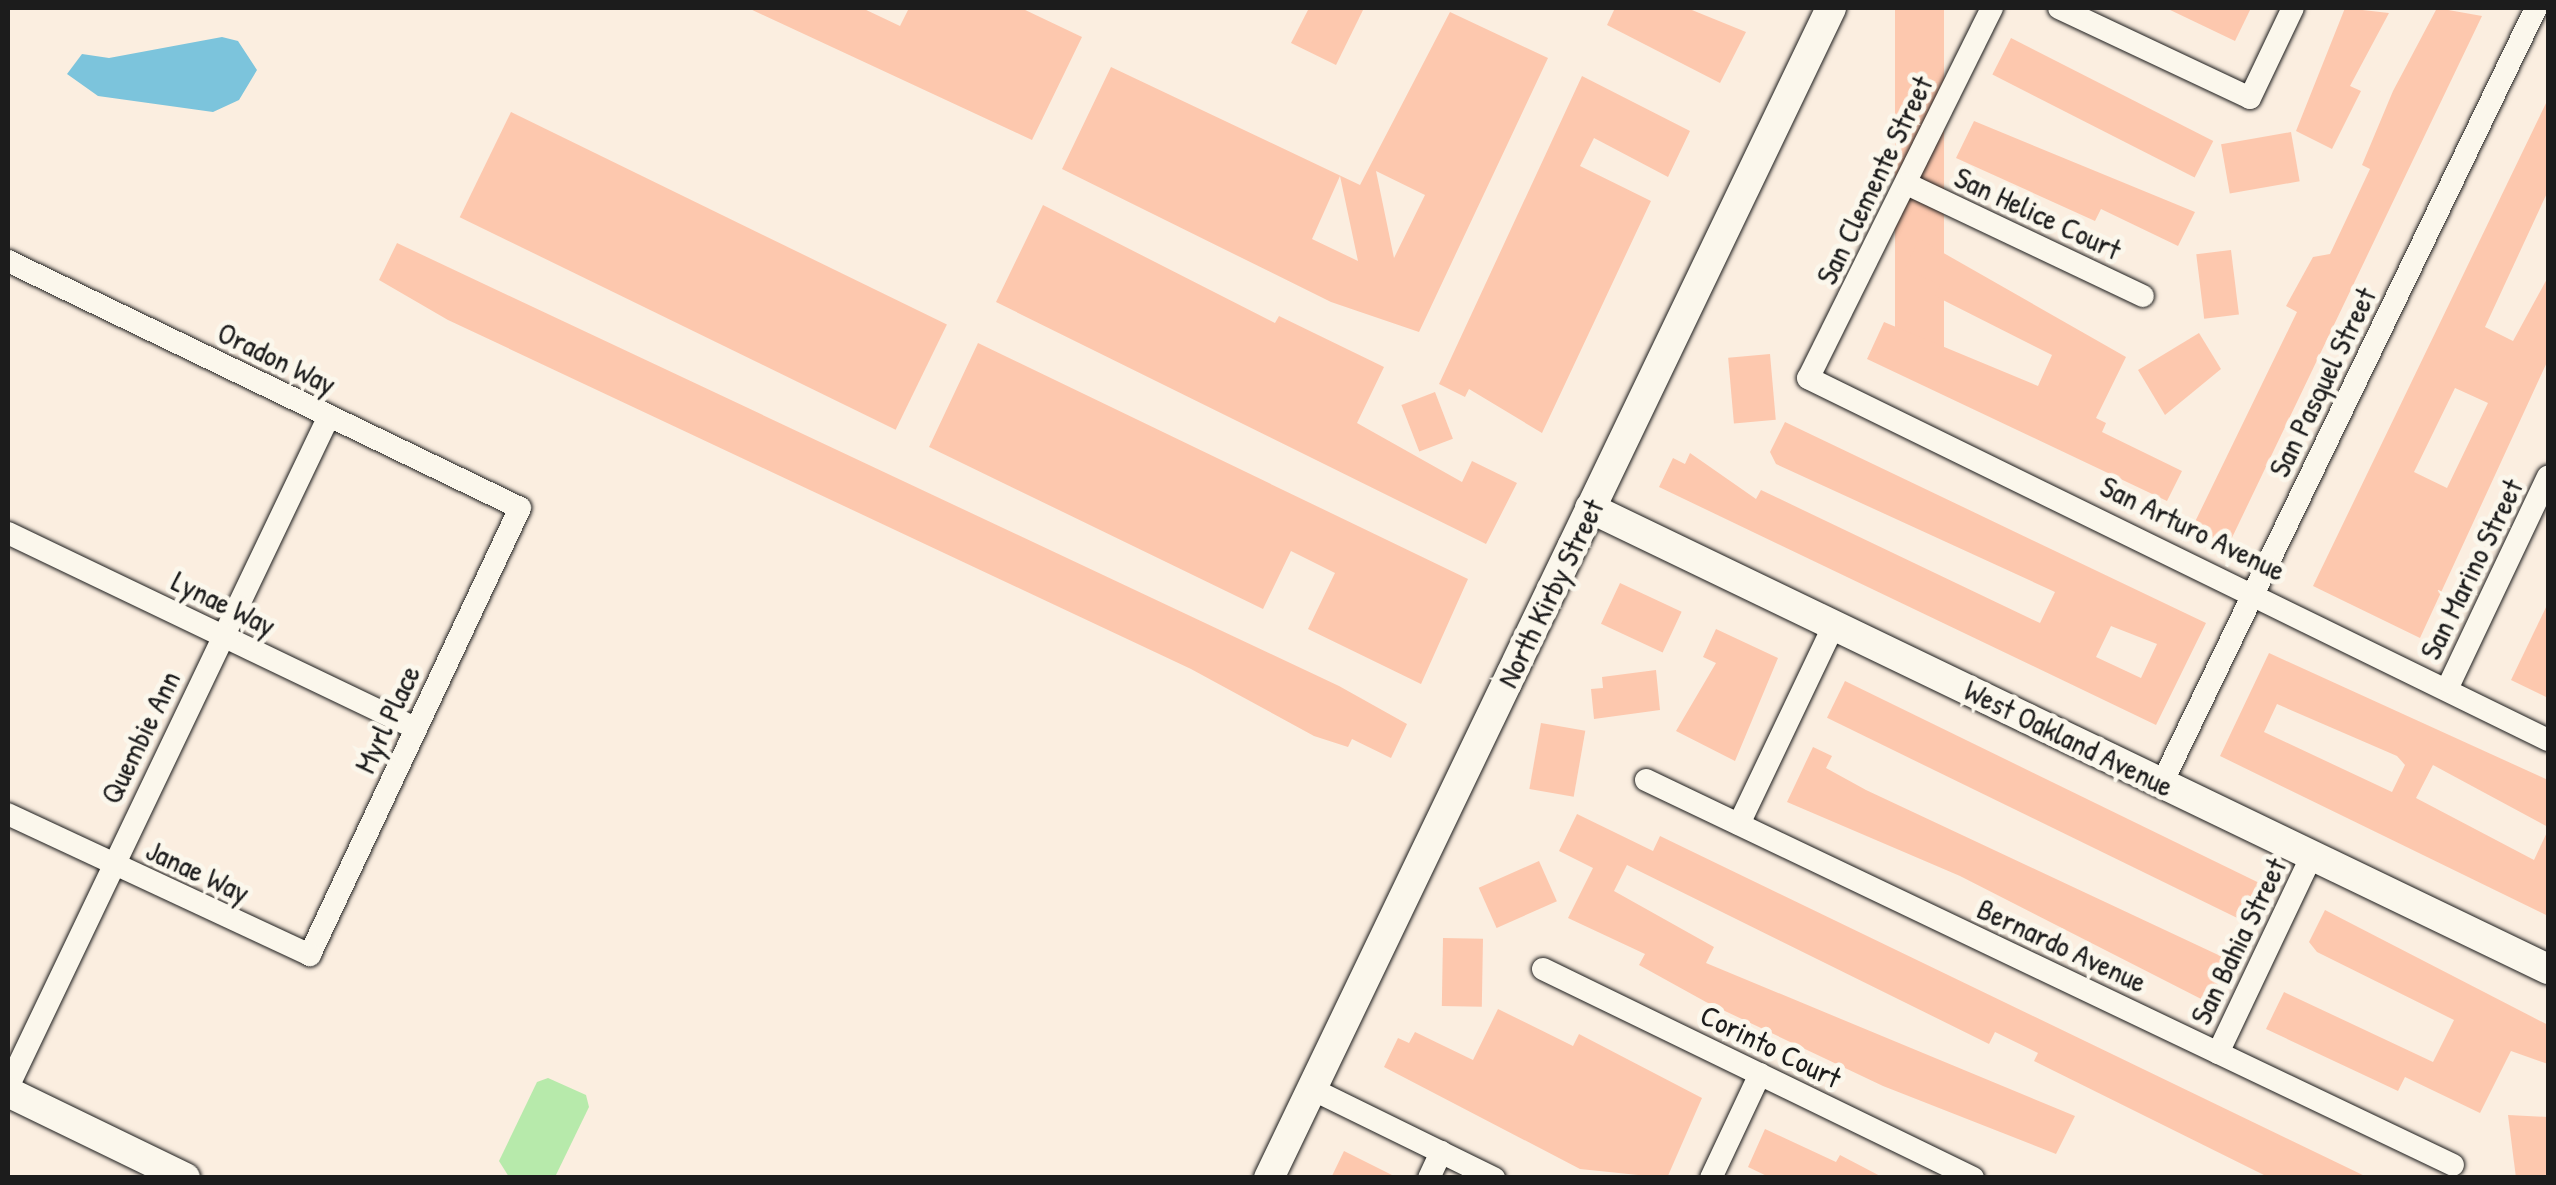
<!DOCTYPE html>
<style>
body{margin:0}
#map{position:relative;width:2556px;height:1185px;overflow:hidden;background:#fbeee0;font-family:"Patrick Hand",sans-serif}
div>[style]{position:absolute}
.green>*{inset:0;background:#b7eaab}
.water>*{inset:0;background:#7cc4dc}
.building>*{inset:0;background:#fdc8ae;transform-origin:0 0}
.roads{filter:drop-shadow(0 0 2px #1c1c1c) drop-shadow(0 0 2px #1c1c1c)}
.street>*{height:22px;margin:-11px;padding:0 11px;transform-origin:11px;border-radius:11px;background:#fbf7ec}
.secondary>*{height:30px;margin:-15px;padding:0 15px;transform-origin:15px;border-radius:15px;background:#fbf7ec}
span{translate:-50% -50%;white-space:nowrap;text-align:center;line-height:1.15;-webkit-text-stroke:10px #fbf7ec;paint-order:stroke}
.street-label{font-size:30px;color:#1c1c1c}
.frame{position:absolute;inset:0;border:10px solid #1c1c1c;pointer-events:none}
</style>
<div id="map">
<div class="green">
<div style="clip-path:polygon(548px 1078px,586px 1095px,589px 1107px,555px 1177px,509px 1177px,499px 1161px,537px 1082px)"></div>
</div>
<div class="water">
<div style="clip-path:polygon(222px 37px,238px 41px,257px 70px,239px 100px,213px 112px,98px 96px,67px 74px,82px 54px,109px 58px)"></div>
</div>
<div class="building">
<div style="clip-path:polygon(748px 8px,862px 8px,900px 26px,909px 8px,1021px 8px,1082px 37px,1032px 140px)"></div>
<div style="clip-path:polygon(1309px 8px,1364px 8px,1336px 65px,1291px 43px)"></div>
<div style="clip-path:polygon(1615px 8px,1687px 8px,1746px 32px,1720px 83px,1607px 25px)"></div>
<div style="left:1895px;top:8px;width:49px;height:359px"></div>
<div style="clip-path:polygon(2166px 8px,2251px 8px,2235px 41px)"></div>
<div style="clip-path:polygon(2345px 8px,2389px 13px,2350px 86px,2361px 91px,2332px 149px,2296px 131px)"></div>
<div style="clip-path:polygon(2437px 8px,2482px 16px,2228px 546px,2192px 528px,2297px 312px,2286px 306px,2313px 257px,2330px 254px,2370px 169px,2362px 165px,2393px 91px)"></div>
<div style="clip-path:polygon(evenodd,1450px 12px,1548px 58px,1419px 332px,1331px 302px,1062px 169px,1111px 67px,1360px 185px,1450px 12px,1376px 171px,1425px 195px,1394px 258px,1376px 171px,1450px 12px,1340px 176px,1358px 261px,1312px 239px,1340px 176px)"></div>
<div style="left:2011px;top:38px;width:227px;height:41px;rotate:27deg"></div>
<div style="clip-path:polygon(1582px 76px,1690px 131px,1668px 177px,1594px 138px,1580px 166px,1651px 201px,1542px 433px,1469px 389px,1465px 397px,1439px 384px)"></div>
<div style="clip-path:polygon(evenodd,2548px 99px,2548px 191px,2485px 327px,2513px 341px,2548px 277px,2548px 360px,2420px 638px,2313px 586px,2548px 99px,2455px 388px,2488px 403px,2447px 488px,2414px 472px,2455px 388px)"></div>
<div style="left:511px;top:112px;width:485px;height:117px;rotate:26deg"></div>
<div style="clip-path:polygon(1974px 121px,2195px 212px,2178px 246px,2101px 209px,2095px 221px,1956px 158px)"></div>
<div style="left:2291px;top:132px;width:50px;height:71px;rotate:80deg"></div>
<div style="clip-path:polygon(1043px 205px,1275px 323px,1279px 316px,1384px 367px,1357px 423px,1462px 482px,1472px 461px,1517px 483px,1486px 544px,996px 302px)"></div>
<div style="clip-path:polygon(1919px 239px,2126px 357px,2096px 418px,2106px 423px,2102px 432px,2182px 471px,2167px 501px,1867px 359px,1884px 322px,2038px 386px,2052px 355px,1935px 296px,1940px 285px,1905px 268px)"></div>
<div style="clip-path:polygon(397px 243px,1339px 686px,1407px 724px,1391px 758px,1352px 739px,1348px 747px,1314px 736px,1191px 669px,448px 320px,379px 280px)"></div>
<div style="left:2231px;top:250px;width:65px;height:35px;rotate:83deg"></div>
<div style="clip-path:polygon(2199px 333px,2221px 369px,2165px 415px,2138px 370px)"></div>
<div style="clip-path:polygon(978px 343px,1468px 579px,1421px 684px,1308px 629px,1335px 573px,1291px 551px,1263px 609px,929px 447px)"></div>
<div style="left:1770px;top:354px;width:66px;height:42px;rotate:85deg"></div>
<div style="left:1435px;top:392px;width:50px;height:36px;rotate:69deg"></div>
<div style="clip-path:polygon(evenodd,1785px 422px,2206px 623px,2156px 725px,1659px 487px,1673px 458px,1685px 464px,1690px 453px,1756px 499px,1761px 490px,2040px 623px,2055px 592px,1776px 464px,1770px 452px,1785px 422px,2111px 626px,2157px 644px,2141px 678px,2096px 657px,2111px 626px)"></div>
<div style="left:1620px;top:583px;width:68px;height:45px;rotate:25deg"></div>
<div style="clip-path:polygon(2548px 603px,2548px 698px,2511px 680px)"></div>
<div style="clip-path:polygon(1716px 629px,1778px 658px,1735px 761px,1676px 731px,1716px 663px,1703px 657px)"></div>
<div style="clip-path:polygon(evenodd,2269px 653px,2548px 780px,2548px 827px,2433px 765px,2416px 798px,2534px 860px,2548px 830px,2548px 916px,2220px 756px,2269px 653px,2277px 704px,2397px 756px,2405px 765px,2392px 792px,2264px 732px,2277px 704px)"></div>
<div style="clip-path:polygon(1656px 670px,1660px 710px,1594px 719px,1591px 689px,1603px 688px,1602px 677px)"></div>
<div style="left:1845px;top:681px;width:469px;height:41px;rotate:26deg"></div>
<div style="left:1541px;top:723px;width:45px;height:67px;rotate:10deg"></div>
<div style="clip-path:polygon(1813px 747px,1832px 756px,1826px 768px,1866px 790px,2229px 960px,2209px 1003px,1960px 876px,1787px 802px)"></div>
<div style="clip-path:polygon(1577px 814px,1653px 851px,1660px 836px,2369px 1178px,2270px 1178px,2034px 1061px,2038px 1053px,1995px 1032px,1989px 1044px,1627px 865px,1614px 891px,1714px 947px,1706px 963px,2075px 1116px,2056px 1154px,1883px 1086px,1706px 1002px,1639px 965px,1645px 954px,1568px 918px,1593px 868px,1559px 851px)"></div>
<div style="left:1539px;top:861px;width:44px;height:66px;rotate:66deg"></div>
<div style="clip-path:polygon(2325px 910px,2548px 1025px,2548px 1064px,2511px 1051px,2480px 1113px,2405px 1077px,2398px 1091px,2266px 1029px,2284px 992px,2433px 1062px,2454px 1020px,2317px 952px,2309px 942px)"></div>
<div style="left:1443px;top:938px;width:40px;height:68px;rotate:1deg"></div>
<div style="clip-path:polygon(1498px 1009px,1573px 1046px,1579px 1034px,1702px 1098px,1667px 1178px,1580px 1169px,1384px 1067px,1398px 1038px,1409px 1043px,1415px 1032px,1473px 1060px)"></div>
<div style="clip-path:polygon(2508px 1115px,2548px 1117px,2546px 1178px,2516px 1178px)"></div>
<div style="clip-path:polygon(1765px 1129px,1836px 1162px,1840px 1155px,1884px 1178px,1771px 1178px,1748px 1167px)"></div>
<div style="clip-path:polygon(1344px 1151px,1398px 1178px,1331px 1178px)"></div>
</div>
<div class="roads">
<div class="street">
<div style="left:1992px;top:8px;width:413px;rotate:116.4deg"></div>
<div style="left:1808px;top:378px;width:824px;rotate:26.07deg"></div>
<div style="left:2059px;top:8px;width:211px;rotate:25.2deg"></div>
<div style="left:2250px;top:98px;width:100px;rotate:-64.5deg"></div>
<div style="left:1907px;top:184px;width:261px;rotate:25.4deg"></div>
<div style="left:8px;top:261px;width:568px;rotate:25.75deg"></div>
<div style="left:520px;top:508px;width:494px;rotate:115.2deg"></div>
<div style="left:310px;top:955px;width:333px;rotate:-155deg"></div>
<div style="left:8px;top:533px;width:451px;rotate:25.6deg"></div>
<div style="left:2448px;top:687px;width:233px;rotate:-64.6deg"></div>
<div style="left:1646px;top:780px;width:894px;rotate:25.5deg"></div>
<div style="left:2162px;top:783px;width:861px;rotate:-64.24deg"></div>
<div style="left:1739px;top:824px;width:221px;rotate:-64.5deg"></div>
<div style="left:1543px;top:969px;width:478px;rotate:25.9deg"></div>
<div style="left:2218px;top:1053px;width:219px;rotate:-64.6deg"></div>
<div style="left:8px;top:1087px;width:744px;rotate:-64.43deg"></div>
<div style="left:1312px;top:1089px;width:203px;rotate:26.1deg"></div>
<div style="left:1429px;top:1178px;width:29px;rotate:-65deg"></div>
<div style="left:1711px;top:1178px;width:115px;rotate:-64.8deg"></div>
</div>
<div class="secondary">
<div style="left:1590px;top:508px;width:1063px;rotate:25.7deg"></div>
<div style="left:8px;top:1092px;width:197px;rotate:25.9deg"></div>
<div style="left:1269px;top:1178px;width:1298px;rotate:-64.34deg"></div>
</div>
</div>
<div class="street-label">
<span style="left:1874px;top:180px;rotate:-64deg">San Clemente Street</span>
<span style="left:2038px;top:213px;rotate:25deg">San Helice Court</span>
<span style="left:277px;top:358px;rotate:26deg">Oradon Way</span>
<span style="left:2322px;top:382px;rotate:-64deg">San Pasquel Street</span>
<span style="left:2193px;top:528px;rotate:26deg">San Arturo Avenue</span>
<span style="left:2471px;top:569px;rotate:-64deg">San Marino Street</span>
<span style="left:1550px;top:593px;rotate:-64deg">North Kirby Street</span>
<span style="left:224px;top:603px;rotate:26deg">Lynae Way</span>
<span style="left:387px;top:719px;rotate:-65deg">Myrl Place</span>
<span style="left:140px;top:737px;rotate:-64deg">Quembie Ann</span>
<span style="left:2069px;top:738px;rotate:26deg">West Oakland Avenue</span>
<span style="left:198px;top:871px;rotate:25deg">Janae Way</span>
<span style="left:2238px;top:941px;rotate:-64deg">San Bahia Street</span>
<span style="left:2062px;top:945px;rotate:25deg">Bernardo Avenue</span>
<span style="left:1771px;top:1046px;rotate:26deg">Corinto Court</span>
</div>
<div class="frame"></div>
</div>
